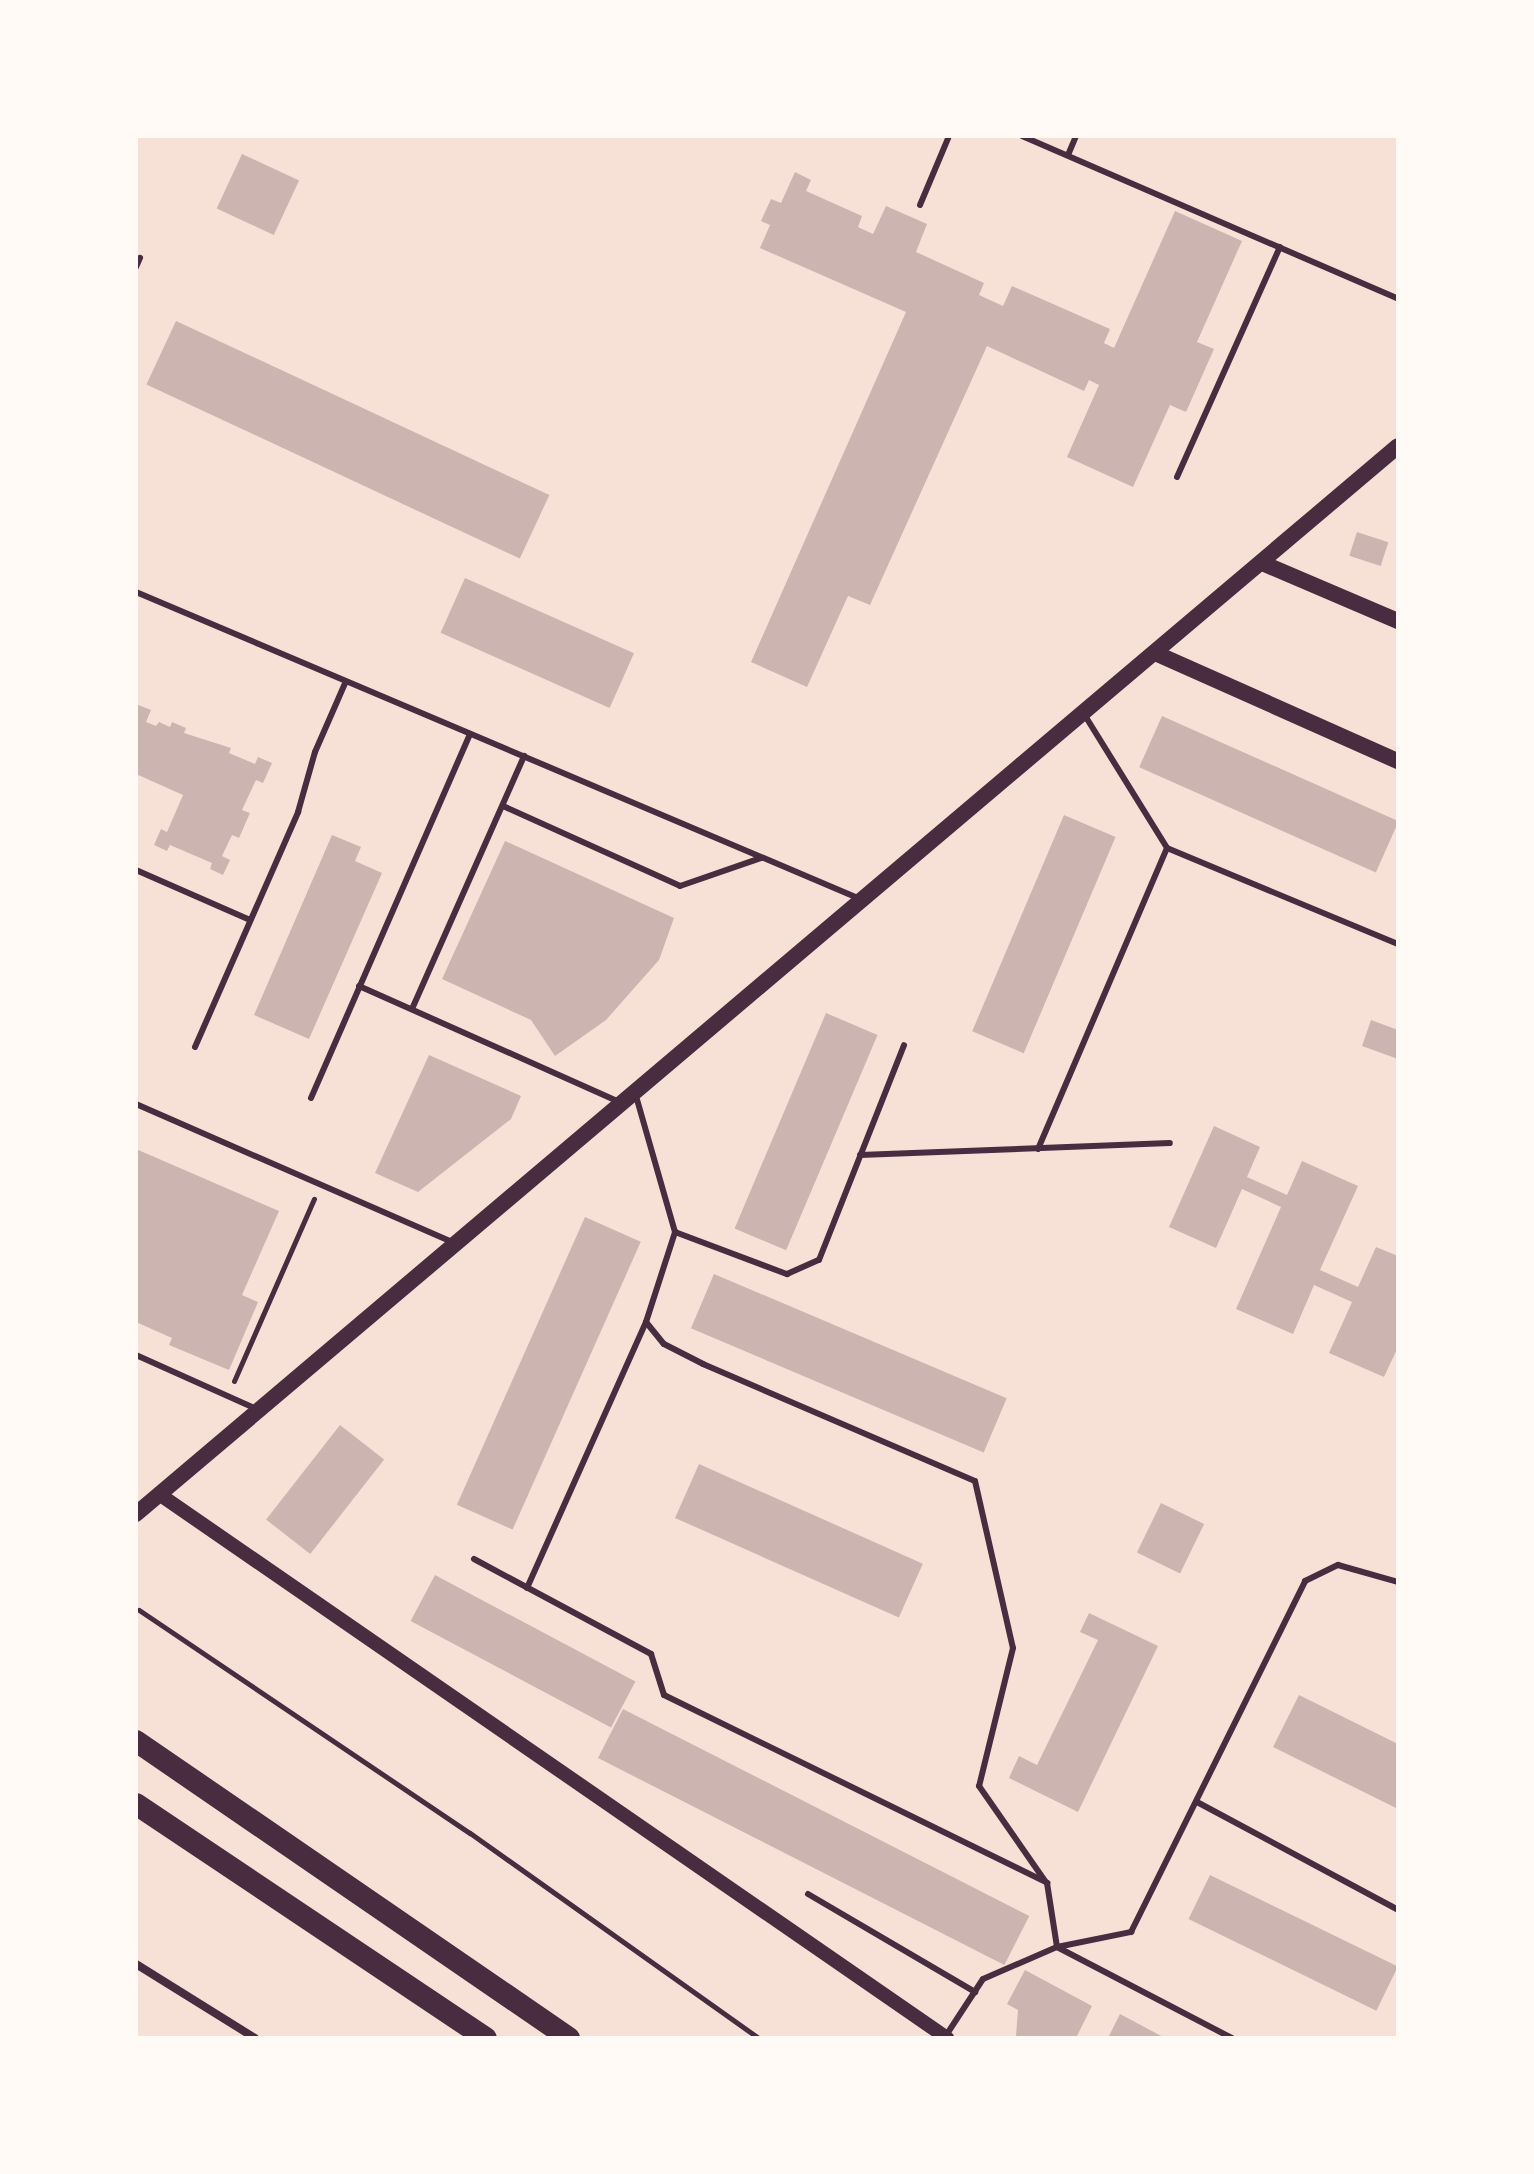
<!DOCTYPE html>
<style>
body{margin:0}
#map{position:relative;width:1534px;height:2174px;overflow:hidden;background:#f7e1d7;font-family:"Libre Baskerville",serif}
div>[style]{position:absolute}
.building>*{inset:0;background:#ccb4b1;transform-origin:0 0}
.path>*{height:5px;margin:-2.5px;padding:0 2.5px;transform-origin:2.5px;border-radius:2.5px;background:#4a2c40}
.service>*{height:6px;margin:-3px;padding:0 3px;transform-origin:3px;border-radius:3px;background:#4a2c40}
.minor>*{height:8px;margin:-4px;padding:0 4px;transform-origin:4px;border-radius:4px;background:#4a2c40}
.tertiary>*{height:14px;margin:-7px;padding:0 7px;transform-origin:7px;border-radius:7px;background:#4a2c40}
.secondary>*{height:16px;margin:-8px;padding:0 8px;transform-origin:8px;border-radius:8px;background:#4a2c40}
.trunk>*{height:22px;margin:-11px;padding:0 11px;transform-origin:11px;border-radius:11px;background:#4a2c40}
span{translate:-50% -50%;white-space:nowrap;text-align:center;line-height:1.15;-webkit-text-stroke:8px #fffaf5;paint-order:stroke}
.frame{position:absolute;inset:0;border:138px solid #fffaf5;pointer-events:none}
</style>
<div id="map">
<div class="building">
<div style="left:242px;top:154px;width:63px;height:60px;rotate:25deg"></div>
<div style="clip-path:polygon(795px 172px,811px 180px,806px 191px,862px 216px,858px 227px,873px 234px,886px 206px,927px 224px,916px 252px,984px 283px,979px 295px,1003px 306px,1012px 286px,1110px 329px,1104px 343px,1114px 348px,1175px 211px,1242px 241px,1197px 342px,1214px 349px,1186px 412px,1170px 405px,1133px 487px,1067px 457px,1099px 385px,1089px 380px,1084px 391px,987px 346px,870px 605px,848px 596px,807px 687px,751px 662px,906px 312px,760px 248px,770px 225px,761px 221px,771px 199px,781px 203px)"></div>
<div style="left:176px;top:321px;width:412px;height:70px;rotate:25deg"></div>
<div style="left:1357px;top:532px;width:33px;height:25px;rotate:18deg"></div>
<div style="left:465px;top:578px;width:185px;height:60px;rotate:24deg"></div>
<div style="clip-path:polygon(136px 704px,151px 710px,146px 722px,156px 726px,159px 722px,170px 727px,172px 722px,186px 728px,184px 733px,231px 748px,229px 753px,255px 764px,258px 757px,272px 763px,263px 783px,256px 780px,242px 810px,250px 813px,239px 838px,232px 835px,222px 856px,230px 860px,223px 875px,210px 869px,212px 863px,170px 845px,167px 851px,154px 845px,161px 829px,167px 832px,183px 795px,136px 774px)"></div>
<div style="left:1162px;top:716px;width:259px;height:56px;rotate:24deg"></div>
<div style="left:1064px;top:815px;width:56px;height:235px;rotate:23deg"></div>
<div style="clip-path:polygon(332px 835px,361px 847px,355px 861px,382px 873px,309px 1039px,254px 1015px)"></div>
<div style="clip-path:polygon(505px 841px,674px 918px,659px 960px,606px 1020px,555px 1056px,531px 1020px,442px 979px)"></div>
<div style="left:826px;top:1013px;width:56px;height:234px;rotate:23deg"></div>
<div style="clip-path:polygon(1371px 1020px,1398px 1030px,1398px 1059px,1362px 1046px)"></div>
<div style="clip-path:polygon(429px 1055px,521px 1096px,511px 1119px,418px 1192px,375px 1173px)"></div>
<div style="clip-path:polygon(1214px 1126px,1260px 1147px,1247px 1177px,1287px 1195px,1302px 1161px,1358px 1186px,1320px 1270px,1358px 1287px,1376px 1247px,1398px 1256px,1398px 1347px,1384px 1377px,1329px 1353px,1352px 1302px,1314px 1285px,1293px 1334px,1236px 1309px,1281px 1207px,1242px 1189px,1216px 1248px,1169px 1227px)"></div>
<div style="clip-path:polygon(136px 1149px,279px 1211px,242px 1295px,258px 1302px,229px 1370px,169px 1345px,172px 1338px,136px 1322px)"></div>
<div style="left:585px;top:1217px;width:61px;height:315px;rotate:24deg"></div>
<div style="left:714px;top:1274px;width:318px;height:59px;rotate:23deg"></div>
<div style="left:340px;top:1425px;width:56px;height:120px;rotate:38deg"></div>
<div style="left:699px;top:1464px;width:245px;height:59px;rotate:24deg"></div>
<div style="left:1161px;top:1503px;width:48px;height:55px;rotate:26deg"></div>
<div style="left:435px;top:1575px;width:227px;height:52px;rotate:28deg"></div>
<div style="clip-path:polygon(1089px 1613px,1158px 1646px,1078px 1812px,1009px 1778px,1019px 1756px,1037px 1765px,1098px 1640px,1080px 1632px)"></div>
<div style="clip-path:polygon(1299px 1695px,1398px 1744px,1398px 1809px,1273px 1747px)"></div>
<div style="left:623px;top:1709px;width:456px;height:55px;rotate:27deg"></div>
<div style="left:1210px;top:1875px;width:209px;height:49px;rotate:26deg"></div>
<div style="clip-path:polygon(1025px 1970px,1092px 2006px,1076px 2038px,1016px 2036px,1018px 2010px,1007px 2004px)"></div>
<div style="clip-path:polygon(1120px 2014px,1165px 2038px,1108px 2038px)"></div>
</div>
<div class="path">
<div style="left:234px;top:1381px;width:199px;rotate:-66.3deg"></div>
<div style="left:139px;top:1610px;width:399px;rotate:34deg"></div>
<div style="left:470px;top:1833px;width:354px;rotate:35.4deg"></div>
</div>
<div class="service">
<div style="left:1022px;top:136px;width:410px;rotate:23.4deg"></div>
<div style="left:1068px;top:155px;width:21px;rotate:-67deg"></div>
<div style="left:920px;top:205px;width:75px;rotate:-67.2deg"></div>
<div style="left:136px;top:267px;width:10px;rotate:-66deg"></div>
<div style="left:1177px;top:477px;width:252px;rotate:-65.9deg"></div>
<div style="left:136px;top:592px;width:784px;rotate:22.97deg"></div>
<div style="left:1084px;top:714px;width:158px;rotate:58.2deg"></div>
<div style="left:1167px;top:848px;width:250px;rotate:22.6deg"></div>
<div style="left:503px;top:806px;width:194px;rotate:24.3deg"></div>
<div style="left:680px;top:886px;width:86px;rotate:-19.1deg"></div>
<div style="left:136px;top:870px;width:124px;rotate:23.7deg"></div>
<div style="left:359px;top:986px;width:285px;rotate:24deg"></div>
<div style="left:412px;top:1009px;width:277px;rotate:-66.1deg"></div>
<div style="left:195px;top:1047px;width:257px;rotate:-66.3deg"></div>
<div style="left:298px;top:812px;width:62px;rotate:-74.2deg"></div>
<div style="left:315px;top:752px;width:77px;rotate:-66.4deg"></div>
<div style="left:311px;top:1098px;width:397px;rotate:-66.4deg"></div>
<div style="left:136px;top:1104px;width:345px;rotate:23.6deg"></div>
<div style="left:1038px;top:1149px;width:327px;rotate:-66.8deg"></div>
<div style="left:860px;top:1155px;width:310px;rotate:-2.2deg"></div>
<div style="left:675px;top:1232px;width:120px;rotate:20.6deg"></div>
<div style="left:787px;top:1274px;width:35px;rotate:-24deg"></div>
<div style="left:819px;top:1260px;width:231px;rotate:-68.4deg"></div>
<div style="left:646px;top:1322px;width:28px;rotate:51deg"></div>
<div style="left:664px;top:1344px;width:44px;rotate:27.1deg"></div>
<div style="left:703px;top:1364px;width:296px;rotate:23.3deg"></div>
<div style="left:975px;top:1481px;width:171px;rotate:77.2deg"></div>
<div style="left:1013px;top:1648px;width:142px;rotate:103.8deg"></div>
<div style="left:979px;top:1786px;width:116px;rotate:55.2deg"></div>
<div style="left:136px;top:1355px;width:133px;rotate:24.1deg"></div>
<div style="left:474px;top:1559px;width:201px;rotate:28.2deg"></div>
<div style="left:651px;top:1654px;width:43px;rotate:72.4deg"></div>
<div style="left:664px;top:1695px;width:427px;rotate:26.1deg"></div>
<div style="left:1047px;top:1883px;width:65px;rotate:81.1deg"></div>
<div style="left:1057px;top:1947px;width:197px;rotate:27.5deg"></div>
<div style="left:527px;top:1588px;width:291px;rotate:-65.9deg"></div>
<div style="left:646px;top:1322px;width:95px;rotate:-72.1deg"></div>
<div style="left:675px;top:1232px;width:141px;rotate:-106deg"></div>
<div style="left:1197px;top:1802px;width:228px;rotate:28.2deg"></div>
<div style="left:808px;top:1894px;width:194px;rotate:30.4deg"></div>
<div style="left:945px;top:2037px;width:69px;rotate:-56.8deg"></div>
<div style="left:983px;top:1979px;width:81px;rotate:-23.4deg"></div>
<div style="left:1057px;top:1947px;width:76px;rotate:-11.5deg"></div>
<div style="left:1131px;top:1932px;width:392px;rotate:-63.6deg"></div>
<div style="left:1305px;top:1581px;width:37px;rotate:-26deg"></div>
<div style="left:1338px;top:1565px;width:62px;rotate:15.8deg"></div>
</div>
<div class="minor">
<div style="left:136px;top:1964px;width:140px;rotate:31.9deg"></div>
</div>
<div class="tertiary">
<div style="left:159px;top:1494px;width:958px;rotate:34.62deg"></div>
</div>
<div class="secondary">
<div style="left:1262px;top:563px;width:148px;rotate:23.1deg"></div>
<div style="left:1155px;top:653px;width:266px;rotate:24deg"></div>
<div style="left:136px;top:1514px;width:1653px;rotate:-40.24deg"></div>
</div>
<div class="trunk">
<div style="left:136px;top:1741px;width:525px;rotate:34.45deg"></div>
<div style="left:136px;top:1804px;width:421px;rotate:33.8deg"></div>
</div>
<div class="frame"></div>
</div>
